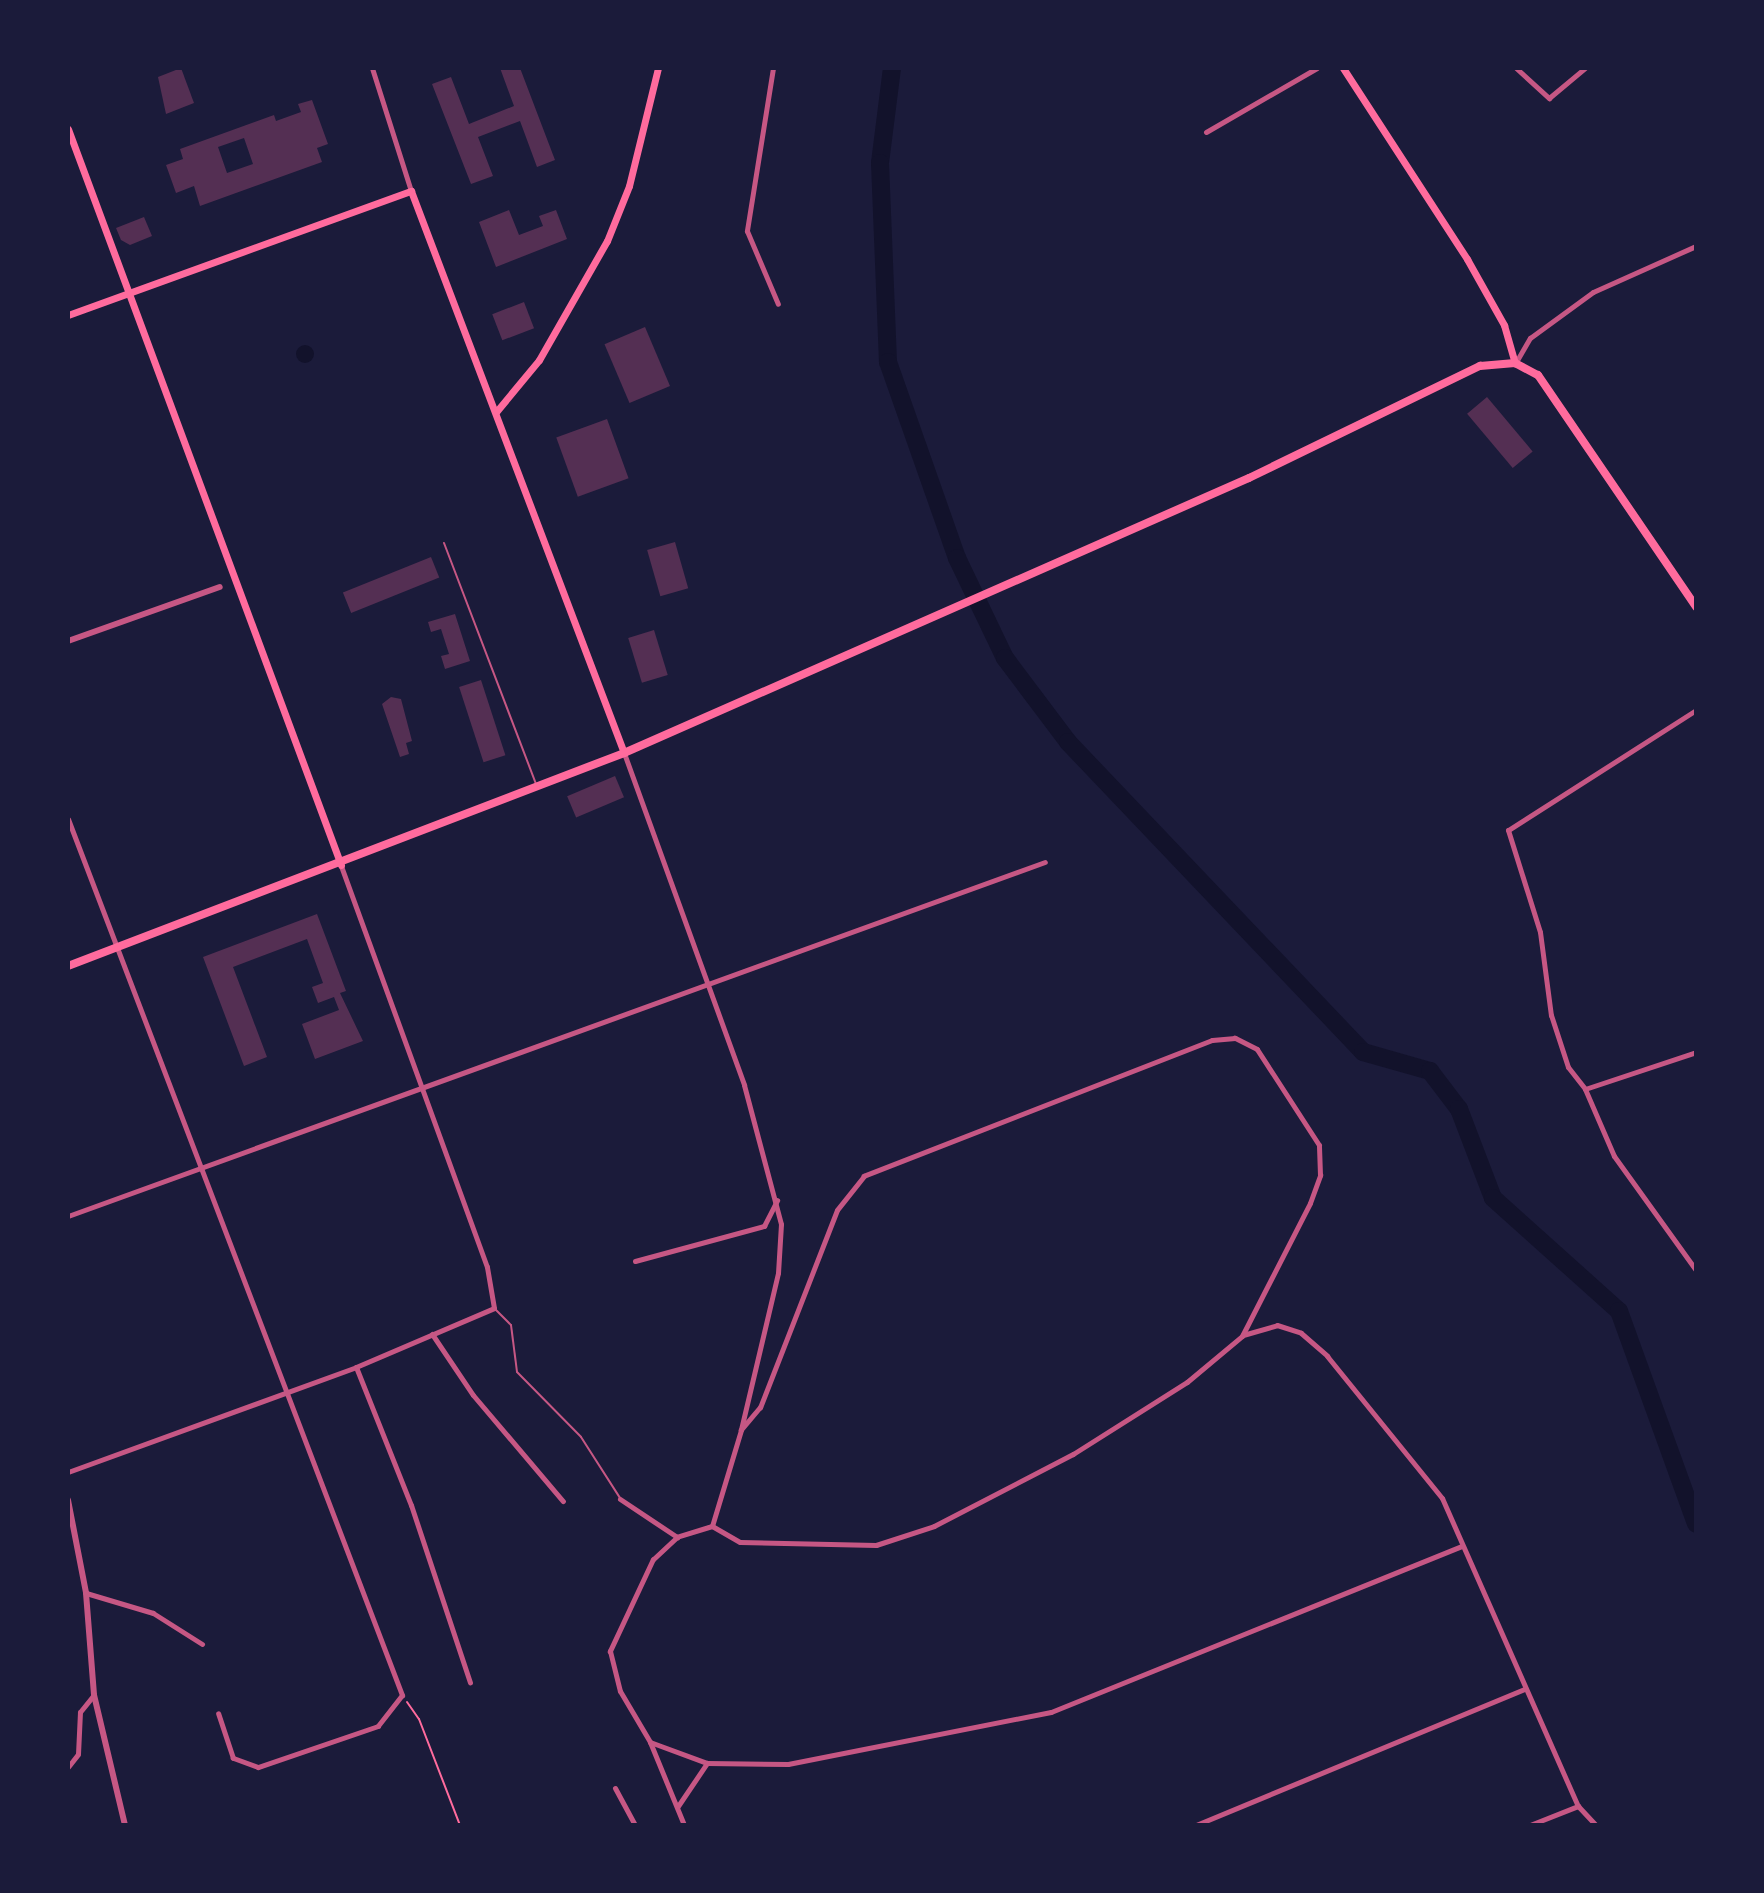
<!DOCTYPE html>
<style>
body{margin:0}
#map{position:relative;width:1764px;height:1893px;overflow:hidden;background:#1b1b3a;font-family:Spectral,serif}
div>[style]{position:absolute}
.water>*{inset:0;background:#12122b}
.round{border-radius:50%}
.river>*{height:18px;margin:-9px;padding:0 9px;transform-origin:9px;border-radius:9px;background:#12122b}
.building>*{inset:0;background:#542f53;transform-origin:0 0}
.path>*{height:2px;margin:-1px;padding:0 1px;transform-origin:1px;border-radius:1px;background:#ff6b9d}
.service>*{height:2px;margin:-1px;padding:0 1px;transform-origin:1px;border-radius:1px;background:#c65784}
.minor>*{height:5px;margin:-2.5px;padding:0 2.5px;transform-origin:2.5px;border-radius:2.5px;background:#c65784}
.tertiary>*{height:6px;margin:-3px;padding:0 3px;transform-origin:3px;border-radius:3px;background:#c65784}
.secondary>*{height:7px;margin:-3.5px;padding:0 3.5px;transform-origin:3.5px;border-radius:3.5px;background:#ff6b9d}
.primary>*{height:8px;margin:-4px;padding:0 4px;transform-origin:4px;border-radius:4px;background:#ff6b9d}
span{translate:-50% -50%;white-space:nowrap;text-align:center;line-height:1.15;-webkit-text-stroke:8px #1b1b3a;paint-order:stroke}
.frame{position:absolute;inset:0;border:70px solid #1b1b3a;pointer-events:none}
</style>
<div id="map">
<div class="water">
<div class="round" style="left:296px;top:345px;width:18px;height:18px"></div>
</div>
<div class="river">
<div style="left:892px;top:68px;width:96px;rotate:97.2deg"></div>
<div style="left:880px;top:163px;width:199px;rotate:87.7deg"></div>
<div style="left:888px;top:362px;width:208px;rotate:70.6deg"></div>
<div style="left:957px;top:558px;width:111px;rotate:64.4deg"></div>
<div style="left:1005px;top:658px;width:105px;rotate:53.1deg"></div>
<div style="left:1068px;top:742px;width:428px;rotate:46.4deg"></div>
<div style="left:1363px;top:1052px;width:70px;rotate:15.8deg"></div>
<div style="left:1430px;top:1071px;width:48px;rotate:52.7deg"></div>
<div style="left:1459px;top:1109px;width:95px;rotate:69.1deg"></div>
<div style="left:1493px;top:1198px;width:169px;rotate:41.9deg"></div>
<div style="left:1619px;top:1311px;width:226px;rotate:70.1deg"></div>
</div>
<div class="building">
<div style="clip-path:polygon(181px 68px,194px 103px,166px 114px,158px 77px)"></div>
<div style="clip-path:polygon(500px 68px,520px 68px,555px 160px,537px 167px,520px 121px,478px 137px,493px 176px,471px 184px,432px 84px,451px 77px,469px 124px,514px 106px)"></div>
<div style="clip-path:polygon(evenodd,312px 100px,328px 144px,317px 148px,322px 162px,200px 206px,194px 186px,176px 193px,166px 165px,183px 159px,180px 149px,274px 115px,276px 121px,301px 112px,298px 104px,312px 100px,244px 138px,253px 164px,227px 173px,218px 147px,244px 138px)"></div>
<div style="clip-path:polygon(509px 210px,519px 235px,543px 226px,539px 216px,556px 210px,567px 239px,496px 267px,479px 222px)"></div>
<div style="clip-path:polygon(144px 217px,152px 236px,130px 245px,121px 240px,116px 228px)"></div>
<div style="left:524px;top:302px;width:28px;height:34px;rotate:69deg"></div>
<div style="left:645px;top:327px;width:64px;height:44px;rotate:67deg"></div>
<div style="left:1487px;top:397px;width:71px;height:26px;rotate:50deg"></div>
<div style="left:607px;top:419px;width:63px;height:54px;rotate:70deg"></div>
<div style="left:675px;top:542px;width:48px;height:29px;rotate:74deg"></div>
<div style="left:431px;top:557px;width:22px;height:95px;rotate:68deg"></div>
<div style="clip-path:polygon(455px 614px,470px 661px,445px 669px,441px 656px,449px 654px,441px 629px,431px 632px,428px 622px)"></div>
<div style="left:654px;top:630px;width:47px;height:27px;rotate:73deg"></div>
<div style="left:481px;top:680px;width:79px;height:23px;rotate:72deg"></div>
<div style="clip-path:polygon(391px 697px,401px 699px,412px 741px,406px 743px,409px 754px,400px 757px,382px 704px)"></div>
<div style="left:615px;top:776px;width:23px;height:52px;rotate:67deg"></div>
<div style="clip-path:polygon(317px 914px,346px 991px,340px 993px,363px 1041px,315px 1059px,302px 1024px,339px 1010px,334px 997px,318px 1003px,312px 987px,323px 983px,307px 939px,233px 967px,267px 1057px,244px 1066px,203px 957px)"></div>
</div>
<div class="path">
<div style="left:407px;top:1702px;width:21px;rotate:55deg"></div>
<div style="left:419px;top:1719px;width:114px;rotate:68.9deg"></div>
</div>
<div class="service">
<div style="left:444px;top:543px;width:258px;rotate:69.1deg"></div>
<div style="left:496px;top:1310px;width:21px;rotate:45deg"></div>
<div style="left:511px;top:1325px;width:47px;rotate:82.7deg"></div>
<div style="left:517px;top:1372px;width:91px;rotate:45.4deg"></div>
<div style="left:581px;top:1437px;width:72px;rotate:57.4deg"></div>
</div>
<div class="minor">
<div style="left:372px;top:68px;width:129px;rotate:72.4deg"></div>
<div style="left:773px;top:68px;width:165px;rotate:99.1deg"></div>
<div style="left:747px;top:231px;width:79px;rotate:67deg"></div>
<div style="left:1516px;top:68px;width:45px;rotate:42.3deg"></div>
<div style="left:1549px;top:98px;width:47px;rotate:-39.8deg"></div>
<div style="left:1206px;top:132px;width:128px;rotate:-30deg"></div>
<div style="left:1516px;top:362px;width:28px;rotate:-60deg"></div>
<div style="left:1530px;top:338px;width:78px;rotate:-36.1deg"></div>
<div style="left:1593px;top:292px;width:113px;rotate:-24.1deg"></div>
<div style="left:1696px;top:710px;width:223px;rotate:147.4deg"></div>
<div style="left:1508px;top:830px;width:107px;rotate:72.6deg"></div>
<div style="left:1540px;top:932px;width:84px;rotate:82.5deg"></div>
<div style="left:1551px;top:1015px;width:55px;rotate:71.9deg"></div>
<div style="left:1568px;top:1067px;width:28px;rotate:52deg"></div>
<div style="left:1585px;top:1089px;width:73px;rotate:66.6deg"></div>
<div style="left:1614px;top:1156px;width:140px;rotate:54.3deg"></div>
<div style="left:624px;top:753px;width:353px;rotate:70.1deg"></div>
<div style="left:744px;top:1085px;width:144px;rotate:75.1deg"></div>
<div style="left:781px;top:1224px;width:49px;rotate:93.5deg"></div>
<div style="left:778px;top:1273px;width:161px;rotate:103.3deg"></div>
<div style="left:741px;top:1430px;width:100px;rotate:106.8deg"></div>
<div style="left:712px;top:1526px;width:37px;rotate:163deg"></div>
<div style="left:677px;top:1537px;width:33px;rotate:137deg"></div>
<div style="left:653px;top:1559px;width:102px;rotate:115.1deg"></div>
<div style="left:610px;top:1651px;width:41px;rotate:76deg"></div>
<div style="left:620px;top:1691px;width:59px;rotate:59.5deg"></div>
<div style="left:650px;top:1742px;width:90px;rotate:67.7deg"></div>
<div style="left:68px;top:819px;width:938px;rotate:69.13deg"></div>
<div style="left:402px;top:1695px;width:39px;rotate:128deg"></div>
<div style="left:378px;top:1726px;width:127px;rotate:161.1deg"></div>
<div style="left:258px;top:1767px;width:27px;rotate:-160deg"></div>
<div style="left:233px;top:1758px;width:47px;rotate:-108.4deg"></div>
<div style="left:1585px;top:1089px;width:117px;rotate:-18.4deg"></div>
<div style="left:68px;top:1216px;width:1039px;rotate:-19.92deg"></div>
<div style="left:635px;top:1261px;width:134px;rotate:-15.2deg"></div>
<div style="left:764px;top:1226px;width:29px;rotate:-63deg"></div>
<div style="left:432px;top:1334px;width:73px;rotate:56.1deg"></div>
<div style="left:473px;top:1395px;width:139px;rotate:49.7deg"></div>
<div style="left:1243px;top:1335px;width:35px;rotate:-16deg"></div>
<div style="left:1277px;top:1325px;width:25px;rotate:18deg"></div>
<div style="left:1301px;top:1333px;width:35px;rotate:41deg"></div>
<div style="left:1327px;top:1356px;width:183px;rotate:51deg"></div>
<div style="left:1442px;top:1498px;width:337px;rotate:66.2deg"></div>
<div style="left:1578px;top:1806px;width:26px;rotate:47deg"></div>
<div style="left:356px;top:1367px;width:149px;rotate:68.3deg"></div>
<div style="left:411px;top:1505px;width:187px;rotate:71.6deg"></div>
<div style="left:68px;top:1472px;width:307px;rotate:-20deg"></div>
<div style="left:356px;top:1367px;width:150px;rotate:-23.1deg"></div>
<div style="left:494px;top:1308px;width:42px;rotate:-99.7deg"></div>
<div style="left:487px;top:1267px;width:428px;rotate:-110deg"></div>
<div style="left:620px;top:1499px;width:69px;rotate:33.7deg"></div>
<div style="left:712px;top:1526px;width:32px;rotate:30deg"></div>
<div style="left:740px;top:1542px;width:136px;rotate:1.3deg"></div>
<div style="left:876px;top:1545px;width:61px;rotate:-18.1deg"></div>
<div style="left:934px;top:1526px;width:157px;rotate:-27.4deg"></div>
<div style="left:1073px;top:1454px;width:135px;rotate:-32.3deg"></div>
<div style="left:1187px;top:1382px;width:72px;rotate:-39.9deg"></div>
<div style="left:1242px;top:1336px;width:149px;rotate:-62.9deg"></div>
<div style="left:1310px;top:1203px;width:30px;rotate:-70deg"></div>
<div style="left:1320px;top:1175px;width:30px;rotate:-92deg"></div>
<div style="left:1319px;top:1145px;width:114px;rotate:-122.9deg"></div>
<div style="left:1257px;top:1049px;width:25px;rotate:-153deg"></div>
<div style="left:1235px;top:1038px;width:23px;rotate:175deg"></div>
<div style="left:1212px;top:1040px;width:374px;rotate:158.7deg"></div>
<div style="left:864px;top:1176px;width:43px;rotate:128.5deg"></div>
<div style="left:837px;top:1210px;width:212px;rotate:111.3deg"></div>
<div style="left:760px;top:1407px;width:30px;rotate:130deg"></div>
<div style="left:86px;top:1593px;width:70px;rotate:16.6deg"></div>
<div style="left:153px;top:1613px;width:58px;rotate:32.3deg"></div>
<div style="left:650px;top:1742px;width:61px;rotate:20.2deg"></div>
<div style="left:707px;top:1763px;width:81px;rotate:0.7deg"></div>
<div style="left:788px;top:1764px;width:268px;rotate:-11.2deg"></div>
<div style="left:1051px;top:1712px;width:442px;rotate:-22deg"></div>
<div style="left:68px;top:1767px;width:16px;rotate:-52deg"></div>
<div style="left:78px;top:1754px;width:42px;rotate:-87.3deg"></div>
<div style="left:80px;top:1712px;width:22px;rotate:-51deg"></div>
<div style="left:615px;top:1788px;width:42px;rotate:61.6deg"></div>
<div style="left:678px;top:1806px;width:52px;rotate:-56deg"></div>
<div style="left:1196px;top:1825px;width:356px;rotate:-22.5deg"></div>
<div style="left:1530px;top:1825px;width:52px;rotate:-21.6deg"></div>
</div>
<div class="tertiary">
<div style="left:68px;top:641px;width:161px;rotate:-19.6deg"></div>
<div style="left:68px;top:1500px;width:95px;rotate:79deg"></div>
<div style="left:86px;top:1593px;width:102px;rotate:85.5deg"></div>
<div style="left:94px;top:1695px;width:134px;rotate:76.6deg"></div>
</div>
<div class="secondary">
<div style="left:1343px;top:68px;width:228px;rotate:57deg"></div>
<div style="left:1467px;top:259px;width:76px;rotate:60.7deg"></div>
<div style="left:1504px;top:325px;width:40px;rotate:74deg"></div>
<div style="left:68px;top:129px;width:785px;rotate:69.65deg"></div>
<div style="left:68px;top:315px;width:365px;rotate:-19.9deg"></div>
<div style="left:411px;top:191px;width:601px;rotate:69.24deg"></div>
<div style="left:496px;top:412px;width:67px;rotate:-50.4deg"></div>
<div style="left:539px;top:360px;width:137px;rotate:-60.3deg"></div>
<div style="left:607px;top:241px;width:59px;rotate:-68.2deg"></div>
<div style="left:629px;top:186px;width:122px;rotate:-76.2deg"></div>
</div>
<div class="primary">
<div style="left:68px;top:966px;width:595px;rotate:-20.96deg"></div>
<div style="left:624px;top:753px;width:683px;rotate:-23.75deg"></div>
<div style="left:1249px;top:478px;width:257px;rotate:-25.9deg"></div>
<div style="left:1480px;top:366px;width:35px;rotate:-5deg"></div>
<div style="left:1515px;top:363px;width:26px;rotate:28deg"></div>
<div style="left:1538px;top:375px;width:281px;rotate:55.7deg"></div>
</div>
<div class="frame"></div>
</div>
